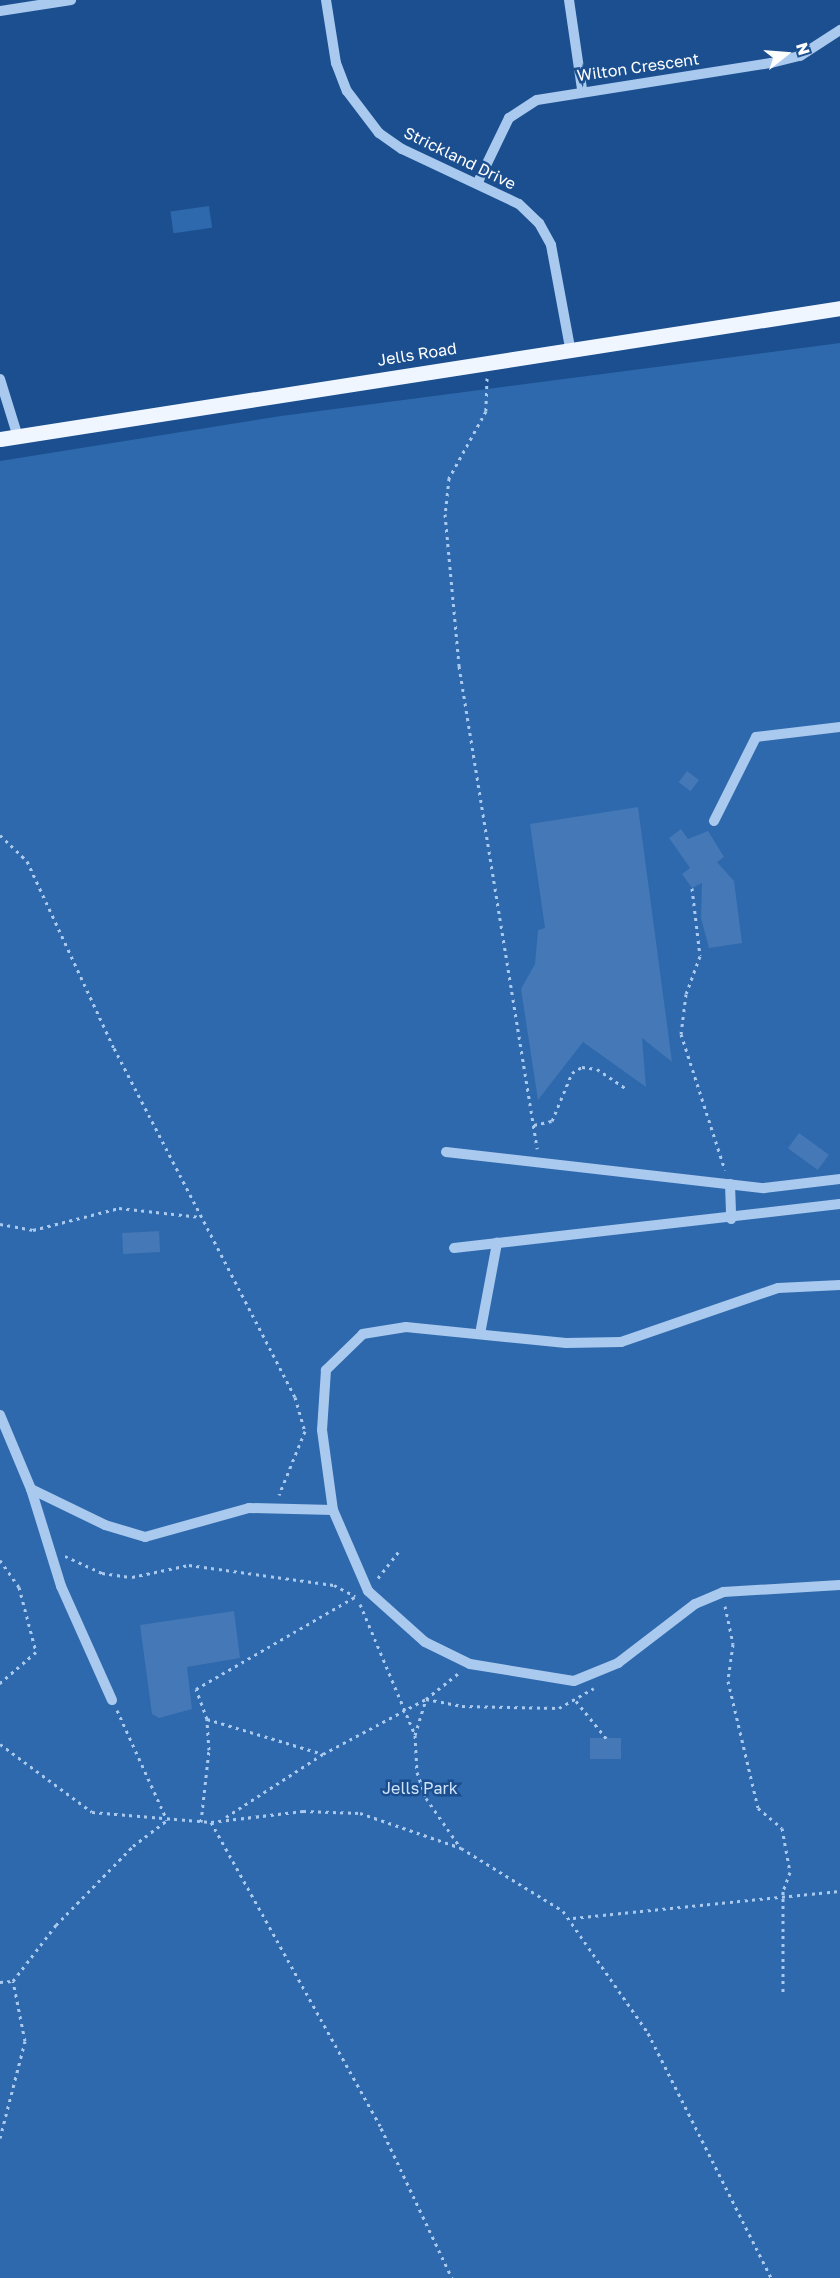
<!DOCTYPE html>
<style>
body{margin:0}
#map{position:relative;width:840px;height:2278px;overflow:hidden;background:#1b4f8f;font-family:"Golos Text",sans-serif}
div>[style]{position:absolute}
.green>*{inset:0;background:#2e69ad;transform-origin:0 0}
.building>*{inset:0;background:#4478b7;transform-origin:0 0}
.path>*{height:3px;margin-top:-1.5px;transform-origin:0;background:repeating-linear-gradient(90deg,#a9c9ee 0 3px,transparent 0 7.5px)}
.minor>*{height:10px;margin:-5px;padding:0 5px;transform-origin:5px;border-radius:5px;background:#a9c9ee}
.major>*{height:15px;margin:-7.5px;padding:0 7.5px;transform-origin:7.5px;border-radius:7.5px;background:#f0f6ff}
span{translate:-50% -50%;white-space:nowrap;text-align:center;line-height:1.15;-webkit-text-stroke:5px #1b4f8f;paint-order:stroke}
.street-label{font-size:16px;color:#fff}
.park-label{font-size:16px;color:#cfe3fa}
.north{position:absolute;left:756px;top:24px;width:60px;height:60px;-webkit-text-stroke:4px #1b4f8f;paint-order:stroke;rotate:73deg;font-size:16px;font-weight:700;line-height:24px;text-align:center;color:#fff}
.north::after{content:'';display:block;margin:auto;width:21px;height:27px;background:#fff;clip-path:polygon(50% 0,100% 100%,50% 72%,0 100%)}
</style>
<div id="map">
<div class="green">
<div style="left:209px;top:206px;width:22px;height:39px;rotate:82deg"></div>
<div style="clip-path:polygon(840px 343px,840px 2278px,0 2278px,0 461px,281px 416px)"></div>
</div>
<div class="building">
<div style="left:687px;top:771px;width:15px;height:14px;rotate:37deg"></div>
<div style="clip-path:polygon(638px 807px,672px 1062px,642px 1038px,646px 1087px,583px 1042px,538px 1100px,521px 989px,535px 964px,538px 930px,545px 928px,530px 824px)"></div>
<div style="clip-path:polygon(681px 829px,688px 839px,708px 831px,724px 857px,717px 862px,734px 881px,742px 943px,709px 948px,701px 918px,702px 883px,692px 888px,682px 874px,690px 868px,669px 838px)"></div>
<div style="left:799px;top:1133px;width:37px;height:19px;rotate:36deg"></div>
<div style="left:159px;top:1231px;width:21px;height:37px;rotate:87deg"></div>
<div style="clip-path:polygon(234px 1611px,240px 1658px,187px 1667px,192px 1709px,159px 1718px,152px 1714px,140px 1625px)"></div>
<div style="left:590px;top:1738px;width:31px;height:21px"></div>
</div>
<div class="path">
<div style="left:487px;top:378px;width:33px;rotate:92deg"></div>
<div style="left:486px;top:411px;width:77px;rotate:118.9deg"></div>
<div style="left:449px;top:478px;width:36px;rotate:96deg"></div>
<div style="left:445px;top:514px;width:153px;rotate:84.7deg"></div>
<div style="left:459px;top:666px;width:489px;rotate:80.8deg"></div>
<div style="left:0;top:835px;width:37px;rotate:44deg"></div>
<div style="left:27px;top:861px;width:206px;rotate:65.1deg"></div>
<div style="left:114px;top:1048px;width:393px;rotate:62.6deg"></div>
<div style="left:295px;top:1397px;width:35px;rotate:74deg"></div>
<div style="left:305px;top:1431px;width:69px;rotate:112.1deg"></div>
<div style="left:692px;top:888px;width:68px;rotate:83.3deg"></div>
<div style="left:700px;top:956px;width:40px;rotate:110.2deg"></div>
<div style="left:686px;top:994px;width:40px;rotate:97.1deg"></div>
<div style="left:681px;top:1034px;width:143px;rotate:72.1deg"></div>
<div style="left:534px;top:1125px;width:18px;rotate:-13deg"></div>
<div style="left:552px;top:1121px;width:52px;rotate:-67.4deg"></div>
<div style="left:572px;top:1073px;width:12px;rotate:-31deg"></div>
<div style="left:582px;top:1067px;width:15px;rotate:8deg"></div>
<div style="left:597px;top:1069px;width:34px;rotate:34deg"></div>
<div style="left:0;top:1224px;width:34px;rotate:10deg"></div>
<div style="left:33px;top:1230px;width:89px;rotate:-14.3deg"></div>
<div style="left:119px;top:1208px;width:82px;rotate:6.3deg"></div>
<div style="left:65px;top:1556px;width:41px;rotate:24.7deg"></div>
<div style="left:102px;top:1573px;width:30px;rotate:8deg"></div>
<div style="left:132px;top:1577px;width:58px;rotate:-11.9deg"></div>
<div style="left:189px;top:1565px;width:146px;rotate:7.9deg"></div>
<div style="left:334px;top:1585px;width:24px;rotate:28deg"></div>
<div style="left:0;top:1560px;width:33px;rotate:55deg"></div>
<div style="left:19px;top:1587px;width:67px;rotate:75.3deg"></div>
<div style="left:36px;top:1652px;width:48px;rotate:139.3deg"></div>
<div style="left:378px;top:1578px;width:33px;rotate:-52deg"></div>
<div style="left:360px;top:1604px;width:142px;rotate:67.2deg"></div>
<div style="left:415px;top:1735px;width:37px;rotate:87deg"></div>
<div style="left:417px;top:1772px;width:28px;rotate:71deg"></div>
<div style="left:426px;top:1798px;width:60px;rotate:55.2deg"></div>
<div style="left:725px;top:1606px;width:39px;rotate:78deg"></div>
<div style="left:733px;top:1644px;width:37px;rotate:98deg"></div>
<div style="left:728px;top:1681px;width:130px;rotate:76.7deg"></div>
<div style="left:758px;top:1808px;width:31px;rotate:40deg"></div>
<div style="left:782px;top:1828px;width:45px;rotate:79.7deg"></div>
<div style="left:790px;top:1872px;width:20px;rotate:110deg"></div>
<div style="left:783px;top:1891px;width:104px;rotate:90deg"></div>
<div style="left:576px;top:1701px;width:48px;rotate:51deg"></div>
<div style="left:117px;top:1710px;width:121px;rotate:65.6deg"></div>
<div style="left:207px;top:1719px;width:121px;rotate:16.8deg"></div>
<div style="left:415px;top:1735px;width:38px;rotate:-73deg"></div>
<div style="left:426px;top:1699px;width:37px;rotate:11deg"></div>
<div style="left:462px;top:1706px;width:97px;rotate:1.2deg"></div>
<div style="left:559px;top:1708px;width:40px;rotate:-29.7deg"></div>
<div style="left:0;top:1744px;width:114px;rotate:36.5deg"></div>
<div style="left:92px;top:1812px;width:119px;rotate:4.8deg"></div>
<div style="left:211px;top:1822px;width:93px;rotate:-6.8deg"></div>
<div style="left:303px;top:1811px;width:57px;rotate:2deg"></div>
<div style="left:360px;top:1813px;width:107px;rotate:19.1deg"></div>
<div style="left:461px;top:1848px;width:120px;rotate:31.7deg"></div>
<div style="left:563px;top:1911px;width:149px;rotate:55.1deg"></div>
<div style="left:648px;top:2033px;width:274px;rotate:63.3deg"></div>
<div style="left:226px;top:1817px;width:116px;rotate:-33deg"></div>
<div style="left:323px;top:1754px;width:117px;rotate:-28.1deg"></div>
<div style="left:426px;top:1699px;width:43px;rotate:-38.5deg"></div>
<div style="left:201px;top:1822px;width:72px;rotate:-83.7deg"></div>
<div style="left:209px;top:1750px;width:31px;rotate:-94deg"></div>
<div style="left:207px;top:1719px;width:32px;rotate:-110deg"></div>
<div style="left:196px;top:1689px;width:184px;rotate:-30.1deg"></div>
<div style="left:211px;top:1822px;width:350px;rotate:60.9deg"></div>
<div style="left:381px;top:2128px;width:166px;rotate:64.7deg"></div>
<div style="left:573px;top:1918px;width:268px;rotate:-5.8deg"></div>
<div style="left:0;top:1982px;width:13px;rotate:-4deg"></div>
<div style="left:13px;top:1981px;width:71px;rotate:-52.5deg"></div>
<div style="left:56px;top:1925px;width:110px;rotate:-45.7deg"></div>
<div style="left:133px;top:1846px;width:41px;rotate:-37.1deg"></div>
<div style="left:0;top:2138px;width:100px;rotate:-75.5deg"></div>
<div style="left:25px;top:2041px;width:61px;rotate:-101.3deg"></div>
</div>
<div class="minor">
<div style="left:326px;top:0;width:64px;rotate:81deg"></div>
<div style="left:336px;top:63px;width:30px;rotate:69deg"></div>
<div style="left:347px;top:91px;width:53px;rotate:52.7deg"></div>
<div style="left:379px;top:133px;width:28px;rotate:35deg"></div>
<div style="left:402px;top:149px;width:129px;rotate:25.2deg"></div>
<div style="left:519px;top:204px;width:28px;rotate:44deg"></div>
<div style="left:539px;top:223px;width:25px;rotate:61deg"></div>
<div style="left:551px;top:245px;width:105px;rotate:79.5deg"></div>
<div style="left:569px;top:0;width:90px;rotate:81.7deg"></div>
<div style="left:0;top:11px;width:72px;rotate:-8.8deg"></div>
<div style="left:478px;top:182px;width:71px;rotate:-64.2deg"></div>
<div style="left:509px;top:118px;width:33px;rotate:-33deg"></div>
<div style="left:537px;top:100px;width:237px;rotate:-9deg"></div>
<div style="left:771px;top:63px;width:30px;rotate:-14deg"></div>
<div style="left:800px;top:56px;width:48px;rotate:-33deg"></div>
<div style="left:0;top:379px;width:61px;rotate:72.8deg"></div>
<div style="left:714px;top:821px;width:94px;rotate:-63.4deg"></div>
<div style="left:756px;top:737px;width:85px;rotate:-6.8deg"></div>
<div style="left:446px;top:1152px;width:320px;rotate:6.5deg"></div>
<div style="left:764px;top:1188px;width:77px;rotate:-6.8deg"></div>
<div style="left:730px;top:1184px;width:35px;rotate:88deg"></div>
<div style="left:454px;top:1248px;width:388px;rotate:-6.5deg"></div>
<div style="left:840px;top:1285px;width:62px;rotate:177.2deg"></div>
<div style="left:778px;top:1288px;width:166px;rotate:161deg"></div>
<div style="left:621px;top:1342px;width:55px;rotate:179deg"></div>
<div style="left:566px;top:1343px;width:161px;rotate:-174.3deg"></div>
<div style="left:406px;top:1327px;width:44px;rotate:170.8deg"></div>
<div style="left:363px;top:1334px;width:52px;rotate:135.8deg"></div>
<div style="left:326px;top:1370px;width:60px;rotate:93.8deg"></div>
<div style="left:322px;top:1430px;width:81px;rotate:82.2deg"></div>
<div style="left:333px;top:1510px;width:88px;rotate:66.6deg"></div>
<div style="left:368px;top:1591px;width:76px;rotate:41.8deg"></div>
<div style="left:425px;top:1642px;width:50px;rotate:26.1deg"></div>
<div style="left:470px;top:1664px;width:105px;rotate:9.3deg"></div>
<div style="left:574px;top:1681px;width:48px;rotate:-22.2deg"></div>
<div style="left:618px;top:1663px;width:97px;rotate:-37.5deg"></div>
<div style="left:695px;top:1604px;width:30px;rotate:-23deg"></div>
<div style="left:723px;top:1592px;width:117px;rotate:-3.4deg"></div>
<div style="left:480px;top:1334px;width:93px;rotate:-79.4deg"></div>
<div style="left:0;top:1415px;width:80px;rotate:67.3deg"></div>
<div style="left:31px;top:1489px;width:82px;rotate:25.9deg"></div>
<div style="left:105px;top:1525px;width:42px;rotate:16.7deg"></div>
<div style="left:145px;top:1537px;width:108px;rotate:-15.6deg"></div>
<div style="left:249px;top:1508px;width:84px;rotate:1.4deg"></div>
<div style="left:31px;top:1489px;width:102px;rotate:72.8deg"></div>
<div style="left:61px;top:1586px;width:125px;rotate:65.9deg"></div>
</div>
<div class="major">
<div style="left:0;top:439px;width:850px;rotate:-8.86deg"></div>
</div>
<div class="street-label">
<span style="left:638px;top:67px;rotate:-8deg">Wilton Crescent</span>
<span style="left:460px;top:158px;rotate:26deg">Strickland Drive</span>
<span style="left:417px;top:354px;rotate:-9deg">Jells Road</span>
</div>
<div class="park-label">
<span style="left:420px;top:1788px">Jells Park</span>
</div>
<div class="north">N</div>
</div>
